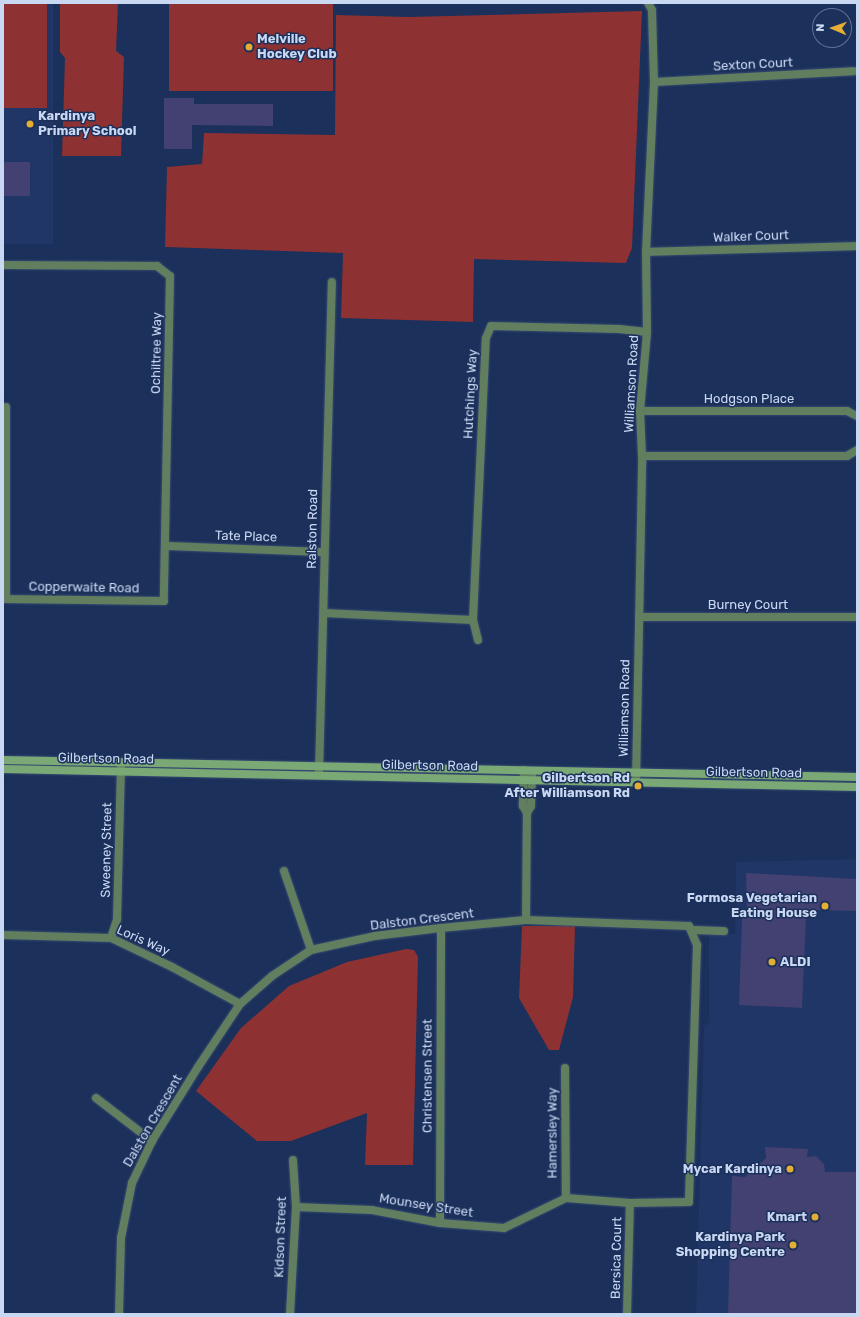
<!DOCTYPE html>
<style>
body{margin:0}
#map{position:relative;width:860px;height:1317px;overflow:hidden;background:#1b305a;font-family:Rubik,sans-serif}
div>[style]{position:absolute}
.built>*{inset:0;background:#1f3667;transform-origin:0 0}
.green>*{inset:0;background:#8e3132;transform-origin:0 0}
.building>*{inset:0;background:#424171;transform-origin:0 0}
.roads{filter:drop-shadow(0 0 1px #374b72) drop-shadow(0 0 1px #374b72)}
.street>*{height:8px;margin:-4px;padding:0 4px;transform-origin:4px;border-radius:4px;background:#617e5e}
.secondary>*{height:8px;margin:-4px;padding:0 4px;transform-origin:4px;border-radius:4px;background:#7aa976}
.dots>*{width:11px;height:11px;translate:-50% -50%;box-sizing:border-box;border:2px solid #1b305a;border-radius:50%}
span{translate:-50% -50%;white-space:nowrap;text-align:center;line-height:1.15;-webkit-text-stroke:3px #1b305a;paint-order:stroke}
.poi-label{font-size:13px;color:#c8d7f2;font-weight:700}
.left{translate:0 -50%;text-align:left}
.right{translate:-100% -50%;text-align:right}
.street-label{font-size:13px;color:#c8d7f2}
.frame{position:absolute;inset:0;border:4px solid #c8d7f2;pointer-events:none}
.north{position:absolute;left:812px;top:8px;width:40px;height:40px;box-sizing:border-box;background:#1b305a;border:1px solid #607397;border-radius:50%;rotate:272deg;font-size:11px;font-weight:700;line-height:16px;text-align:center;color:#c8d7f2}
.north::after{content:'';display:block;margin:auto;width:14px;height:18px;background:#e4ae35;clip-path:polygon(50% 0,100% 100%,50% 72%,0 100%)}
</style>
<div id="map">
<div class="built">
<div style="left:3px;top:3px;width:50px;height:241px"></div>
<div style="clip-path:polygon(857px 859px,857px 1314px,696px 1314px,704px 1026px,709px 1022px,709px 933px,735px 934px,736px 862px)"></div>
</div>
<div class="green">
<div style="left:3px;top:3px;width:44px;height:105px"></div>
<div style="clip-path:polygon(60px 3px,118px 3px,116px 51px,124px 57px,121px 156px,62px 156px,65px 58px,60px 52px)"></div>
<div style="left:169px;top:3px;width:164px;height:88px"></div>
<div style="clip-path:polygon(642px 11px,632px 248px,626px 263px,474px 259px,473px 322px,341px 318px,343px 253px,165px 247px,167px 167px,202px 164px,204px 133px,335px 135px,336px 15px,408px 17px)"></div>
<div style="clip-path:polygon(522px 926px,575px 926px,573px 997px,559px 1050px,549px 1050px,519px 998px)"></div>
<div style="clip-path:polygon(406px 949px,414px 950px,418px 957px,413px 1165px,365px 1165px,367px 1113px,291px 1141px,257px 1141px,196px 1091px,241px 1028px,289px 986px,347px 962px)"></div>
</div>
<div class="building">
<div style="clip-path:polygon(164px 98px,194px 98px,194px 104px,273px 104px,273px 126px,192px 125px,192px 149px,164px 149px)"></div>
<div style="left:3px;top:162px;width:27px;height:34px"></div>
<div style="clip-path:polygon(746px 873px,857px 879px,857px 911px,811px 910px,806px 917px,802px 1008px,739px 1005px,742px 918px,747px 914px)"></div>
<div style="clip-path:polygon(765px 1147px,808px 1149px,807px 1157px,816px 1156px,824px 1164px,825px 1172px,857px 1172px,857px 1314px,728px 1314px,732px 1176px,745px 1177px,766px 1158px)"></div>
</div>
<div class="roads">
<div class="street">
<div style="left:654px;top:82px;width:200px;rotate:-3.1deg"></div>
<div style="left:646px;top:252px;width:210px;rotate:-1.6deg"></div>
<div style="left:3px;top:265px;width:154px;rotate:0.4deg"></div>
<div style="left:157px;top:266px;width:16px;rotate:38deg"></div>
<div style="left:170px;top:276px;width:325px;rotate:91.1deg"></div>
<div style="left:164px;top:601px;width:161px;rotate:-179.3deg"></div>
<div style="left:640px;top:411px;width:207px"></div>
<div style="left:847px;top:411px;width:11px;rotate:27deg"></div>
<div style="left:642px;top:456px;width:205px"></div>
<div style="left:847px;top:456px;width:12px;rotate:-31deg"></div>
<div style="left:166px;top:546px;width:158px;rotate:2.2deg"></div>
<div style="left:6px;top:599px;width:192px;rotate:-90deg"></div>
<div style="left:324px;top:613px;width:149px;rotate:2.7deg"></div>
<div style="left:639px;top:617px;width:218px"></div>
<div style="left:478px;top:640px;width:21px;rotate:-104deg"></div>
<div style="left:473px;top:620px;width:282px;rotate:-87.4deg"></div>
<div style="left:486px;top:338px;width:13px;rotate:-67deg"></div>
<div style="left:491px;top:326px;width:128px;rotate:1.3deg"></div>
<div style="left:619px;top:329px;width:28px;rotate:6deg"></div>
<div style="left:524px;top:770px;width:36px;rotate:92deg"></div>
<div style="left:523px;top:806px;width:8px;rotate:60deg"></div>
<div style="left:319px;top:773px;width:491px;rotate:-88.5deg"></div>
<div style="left:636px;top:782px;width:326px;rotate:-88.9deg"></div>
<div style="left:642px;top:456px;width:45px;rotate:-92.5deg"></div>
<div style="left:640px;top:411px;width:79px;rotate:-84.9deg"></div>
<div style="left:647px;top:332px;width:80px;rotate:-90.7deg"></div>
<div style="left:646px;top:252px;width:170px;rotate:-87.3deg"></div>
<div style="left:654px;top:82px;width:72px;rotate:-91.6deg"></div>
<div style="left:652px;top:10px;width:8px;rotate:-120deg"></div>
<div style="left:284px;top:871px;width:83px;rotate:71.1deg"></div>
<div style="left:526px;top:920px;width:107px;rotate:-89.5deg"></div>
<div style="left:527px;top:813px;width:8px;rotate:-60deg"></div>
<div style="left:531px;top:806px;width:33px;rotate:-88deg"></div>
<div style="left:691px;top:930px;width:33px;rotate:2deg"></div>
<div style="left:3px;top:935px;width:108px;rotate:1.6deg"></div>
<div style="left:111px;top:938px;width:68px;rotate:25.4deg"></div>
<div style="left:172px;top:967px;width:77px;rotate:28.6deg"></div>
<div style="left:111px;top:938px;width:20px;rotate:-72deg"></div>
<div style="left:117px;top:919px;width:157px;rotate:-88.5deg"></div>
<div style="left:565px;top:1068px;width:130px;rotate:89.6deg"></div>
<div style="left:96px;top:1098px;width:71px;rotate:37.5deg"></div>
<div style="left:440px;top:1223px;width:295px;rotate:-89.8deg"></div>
<div style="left:119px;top:1314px;width:76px;rotate:-88.5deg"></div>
<div style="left:121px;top:1238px;width:56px;rotate:-78.7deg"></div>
<div style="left:132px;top:1183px;width:47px;rotate:-64.5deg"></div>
<div style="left:152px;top:1141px;width:87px;rotate:-58.1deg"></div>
<div style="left:198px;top:1067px;width:76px;rotate:-56.3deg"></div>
<div style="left:240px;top:1004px;width:43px;rotate:-41.2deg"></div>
<div style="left:272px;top:976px;width:47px;rotate:-33.7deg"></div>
<div style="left:311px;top:950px;width:66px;rotate:-12.3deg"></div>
<div style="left:375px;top:936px;width:66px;rotate:-6.9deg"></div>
<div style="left:441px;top:928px;width:85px;rotate:-5.4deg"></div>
<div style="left:526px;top:920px;width:163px;rotate:2.1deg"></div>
<div style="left:689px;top:926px;width:21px;rotate:67deg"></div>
<div style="left:697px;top:945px;width:257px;rotate:91.8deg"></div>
<div style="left:689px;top:1202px;width:59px;rotate:179deg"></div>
<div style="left:630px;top:1203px;width:64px;rotate:-175.5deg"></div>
<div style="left:566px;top:1198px;width:69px;rotate:154.2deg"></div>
<div style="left:504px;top:1228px;width:64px;rotate:-175.5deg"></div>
<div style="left:440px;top:1223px;width:69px;rotate:-169.2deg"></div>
<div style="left:372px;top:1210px;width:76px;rotate:-177.7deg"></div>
<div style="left:290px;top:1314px;width:107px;rotate:-86.8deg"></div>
<div style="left:296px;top:1207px;width:47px;rotate:-93.7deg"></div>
<div style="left:627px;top:1314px;width:111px;rotate:-88.5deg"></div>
</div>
<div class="secondary">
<div style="left:3px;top:760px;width:854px;rotate:1.14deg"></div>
<div style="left:3px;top:769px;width:854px;rotate:1.21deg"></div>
</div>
</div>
<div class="dots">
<div style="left:249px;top:47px;background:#e4ae35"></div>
<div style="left:30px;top:124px;background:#e4ae35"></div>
<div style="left:638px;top:786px;background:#e4ae35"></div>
<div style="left:825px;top:906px;background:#e4ae35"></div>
<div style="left:772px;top:962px;background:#e4ae35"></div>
<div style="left:790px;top:1169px;background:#e4ae35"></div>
<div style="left:815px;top:1217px;background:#e4ae35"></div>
<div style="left:793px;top:1245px;background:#e4ae35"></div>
</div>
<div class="poi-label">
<span class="left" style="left:257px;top:47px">Melville<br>Hockey Club</span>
<span class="left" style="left:38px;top:124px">Kardinya<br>Primary School</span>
<span class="right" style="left:630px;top:786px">Gilbertson Rd<br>After Williamson Rd</span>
<span class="right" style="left:817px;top:906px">Formosa Vegetarian<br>Eating House</span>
<span class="left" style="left:780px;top:962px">ALDI</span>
<span class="right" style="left:782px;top:1169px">Mycar Kardinya</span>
<span class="right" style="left:807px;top:1217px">Kmart</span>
<span class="right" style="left:785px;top:1245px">Kardinya Park<br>Shopping Centre</span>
</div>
<div class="street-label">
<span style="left:753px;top:65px;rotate:-3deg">Sexton Court</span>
<span style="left:751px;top:237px;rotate:-2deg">Walker Court</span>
<span style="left:157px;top:353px;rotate:-89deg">Ochiltree Way</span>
<span style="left:632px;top:384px;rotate:-87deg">Williamson Road</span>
<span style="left:471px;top:394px;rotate:-87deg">Hutchings Way</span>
<span style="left:749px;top:399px">Hodgson Place</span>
<span style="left:313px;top:529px;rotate:-89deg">Ralston Road</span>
<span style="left:246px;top:537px;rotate:2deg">Tate Place</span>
<span style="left:84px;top:588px;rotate:1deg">Copperwaite Road</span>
<span style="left:748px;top:605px">Burney Court</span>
<span style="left:625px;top:708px;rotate:-89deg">Williamson Road</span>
<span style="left:106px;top:759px;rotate:1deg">Gilbertson Road</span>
<span style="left:430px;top:766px;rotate:1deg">Gilbertson Road</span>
<span style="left:754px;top:773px;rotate:1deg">Gilbertson Road</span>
<span style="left:107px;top:850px;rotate:-89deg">Sweeney Street</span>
<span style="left:422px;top:920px;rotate:-7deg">Dalston Crescent</span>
<span style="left:143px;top:941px;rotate:24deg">Loris Way</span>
<span style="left:428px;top:1076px;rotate:-90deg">Christensen Street</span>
<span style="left:153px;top:1121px;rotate:-60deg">Dalston Crescent</span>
<span style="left:553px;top:1133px;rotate:-90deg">Hamersley Way</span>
<span style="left:426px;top:1206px;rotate:9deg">Mounsey Street</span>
<span style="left:281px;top:1237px;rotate:-88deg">Kidson Street</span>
<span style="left:617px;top:1258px;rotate:-89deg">Bersica Court</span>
</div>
<div class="frame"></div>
<div class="north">N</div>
</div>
